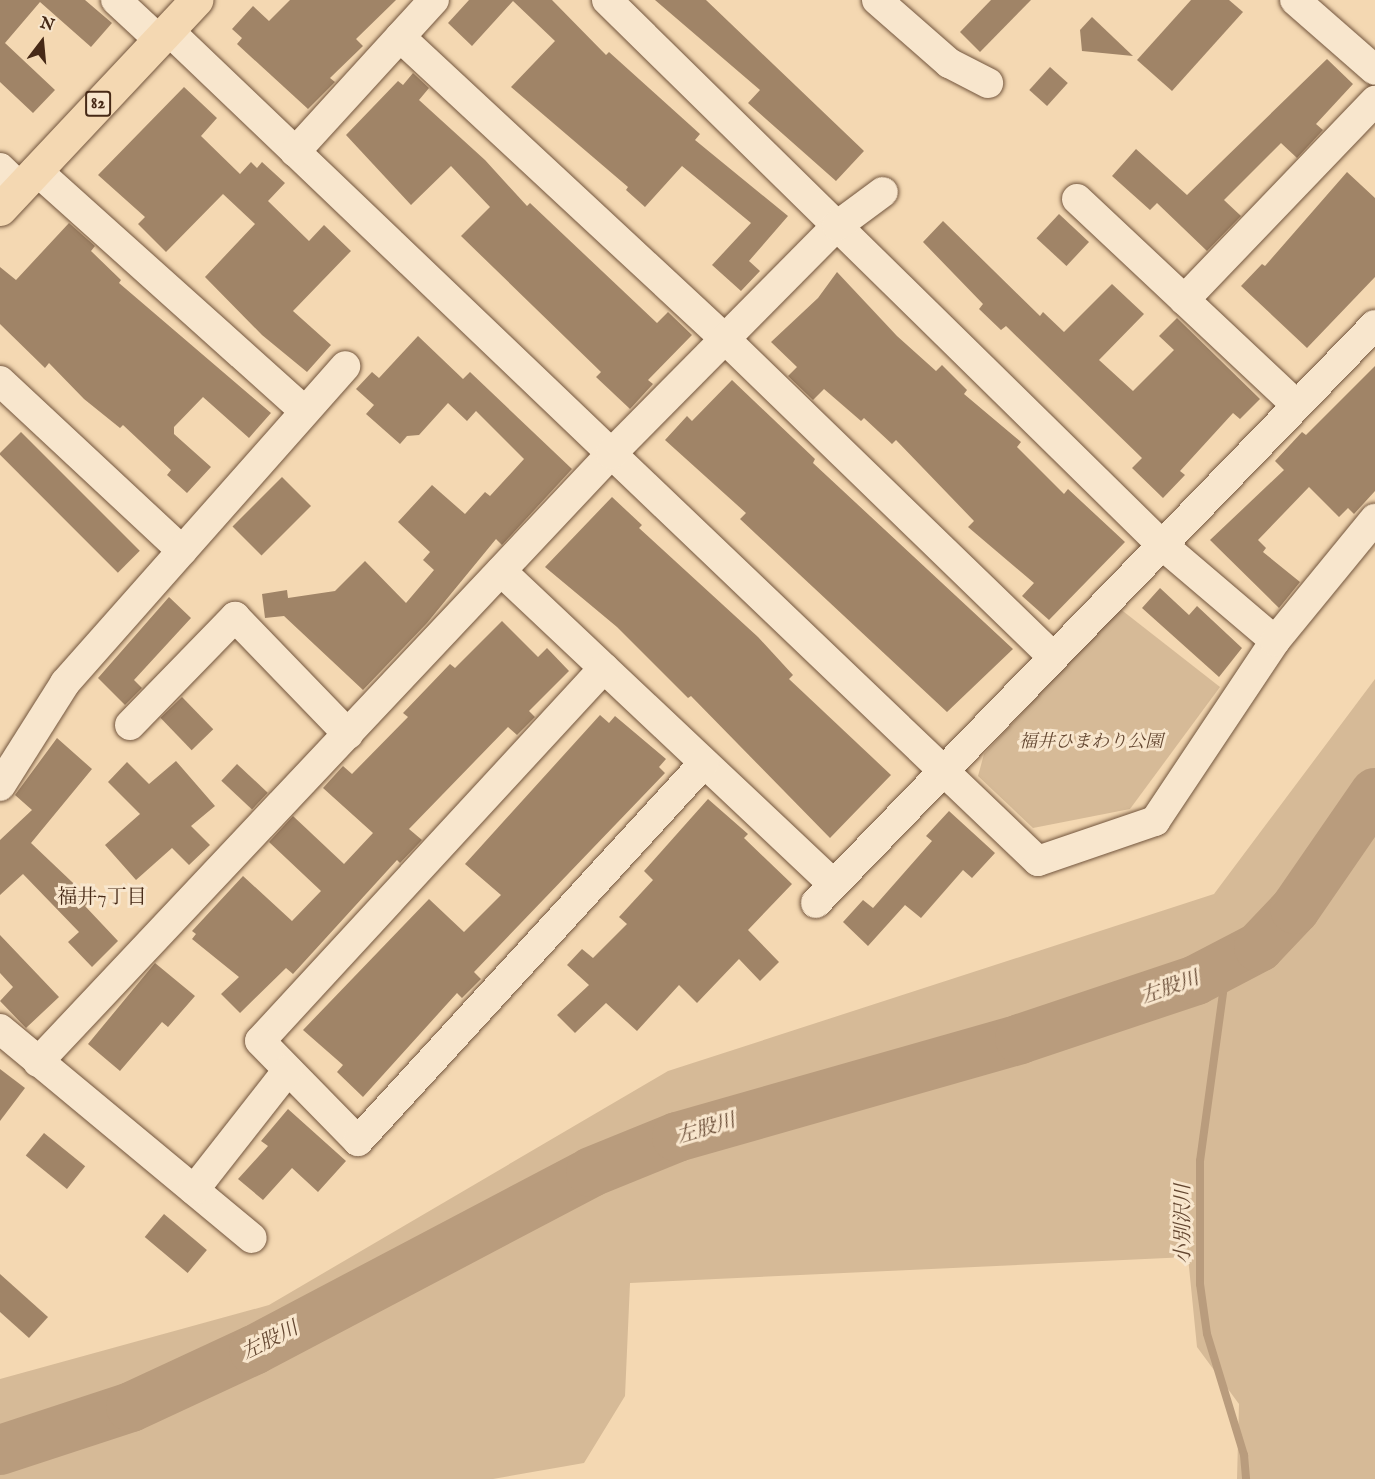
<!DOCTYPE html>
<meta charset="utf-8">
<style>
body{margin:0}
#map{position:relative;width:1375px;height:1479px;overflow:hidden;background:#f4d8b2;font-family:"IM FELL English","Noto Serif JP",serif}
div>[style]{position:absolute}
.green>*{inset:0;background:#d6ba97}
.stream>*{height:8px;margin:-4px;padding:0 4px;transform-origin:4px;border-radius:4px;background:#b99c7d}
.river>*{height:50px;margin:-25px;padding:0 25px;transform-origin:25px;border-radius:25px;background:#b99c7d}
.building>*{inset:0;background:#a08467;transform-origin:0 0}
.roads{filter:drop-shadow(0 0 2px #72553d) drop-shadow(0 0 2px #72553d)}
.street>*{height:30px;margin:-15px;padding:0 15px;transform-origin:15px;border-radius:15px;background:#f8e6cd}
.primary>*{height:33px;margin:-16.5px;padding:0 16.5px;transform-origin:16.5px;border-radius:16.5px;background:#f4d8b2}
span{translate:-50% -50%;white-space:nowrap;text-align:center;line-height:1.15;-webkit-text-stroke:6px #f8e6cd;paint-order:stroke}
.shield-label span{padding:2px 4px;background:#f8e6cd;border:2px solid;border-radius:4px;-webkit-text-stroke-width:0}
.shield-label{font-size:16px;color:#462916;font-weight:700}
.park-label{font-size:18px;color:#634630;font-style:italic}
.neighbourhood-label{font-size:20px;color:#462916}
.water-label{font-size:20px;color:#634630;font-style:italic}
.north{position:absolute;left:12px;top:12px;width:60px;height:60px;-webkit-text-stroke:4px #f8e6cd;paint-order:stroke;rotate:16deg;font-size:16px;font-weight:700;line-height:24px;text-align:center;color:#462916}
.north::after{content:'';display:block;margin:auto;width:21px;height:27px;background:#462916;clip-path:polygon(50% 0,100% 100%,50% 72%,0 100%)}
</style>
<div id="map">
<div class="green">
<div style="clip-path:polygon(1119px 608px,1220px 687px,1130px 809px,1033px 828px,978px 776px,984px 754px)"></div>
<div style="clip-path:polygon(1375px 679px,1375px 1479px,1237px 1479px,1239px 1404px,1197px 1347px,1188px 1257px,630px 1283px,625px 1396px,584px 1463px,493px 1479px,0 1479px,0 1379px,269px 1305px,668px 1071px,1214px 894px)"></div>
</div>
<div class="stream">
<div style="left:1227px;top:964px;width:199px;rotate:97.8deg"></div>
<div style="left:1200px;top:1161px;width:123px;rotate:90deg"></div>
<div style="left:1200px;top:1284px;width:50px;rotate:82deg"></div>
<div style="left:1207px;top:1334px;width:127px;rotate:73deg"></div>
<div style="left:1244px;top:1455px;width:24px;rotate:85deg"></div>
</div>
<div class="river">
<div style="left:0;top:1450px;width:138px;rotate:-18.2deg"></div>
<div style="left:131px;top:1407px;width:136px;rotate:-24.9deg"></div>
<div style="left:254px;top:1350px;width:381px;rotate:-27.8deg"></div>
<div style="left:591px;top:1172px;width:93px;rotate:-22.1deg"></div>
<div style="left:677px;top:1137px;width:357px;rotate:-15.9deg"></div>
<div style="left:1020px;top:1039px;width:186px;rotate:-18.5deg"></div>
<div style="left:1196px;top:980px;width:71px;rotate:-27.6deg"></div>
<div style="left:1259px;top:947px;width:52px;rotate:-46.5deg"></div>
<div style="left:1295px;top:909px;width:141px;rotate:-55.4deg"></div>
</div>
<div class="building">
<div style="clip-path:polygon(0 0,85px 0,112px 23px,91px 47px,40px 2px,5px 43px,55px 90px,33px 113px,0 82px)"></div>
<div style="clip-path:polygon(290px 0,396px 0,356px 39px,363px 46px,330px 78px,335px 82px,308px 109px,237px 44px,242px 38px,232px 29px,253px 6px,269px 21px)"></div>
<div style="clip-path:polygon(469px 0,552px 0,606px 55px,609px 52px,700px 134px,695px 140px,788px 216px,749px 261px,760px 271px,741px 291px,712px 265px,751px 223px,682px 166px,645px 207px,626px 190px,628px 187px,511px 87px,555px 41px,513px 1px,472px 46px,448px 23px)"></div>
<div style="clip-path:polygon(655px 0,706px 0,864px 151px,836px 181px,748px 103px,760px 90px)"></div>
<div style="clip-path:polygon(991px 0,1031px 0,980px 52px,960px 32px)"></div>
<div style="clip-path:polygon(1191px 0,1229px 0,1243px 12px,1172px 91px,1137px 60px)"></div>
<div style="clip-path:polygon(1092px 17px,1133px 56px,1082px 51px,1080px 30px)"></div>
<div style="clip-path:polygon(1327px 59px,1353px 84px,1316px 124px,1323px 130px,1297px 158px,1281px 143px,1224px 200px,1241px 216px,1207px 251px,1157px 203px,1150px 210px,1112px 176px,1136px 149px,1187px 195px)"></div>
<div style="left:1050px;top:67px;width:24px;height:31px;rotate:42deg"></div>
<div style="clip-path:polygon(413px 73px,429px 88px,419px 100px,485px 160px,527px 206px,530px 203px,657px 323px,668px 312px,692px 335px,648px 380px,653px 384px,630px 409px,596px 377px,601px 372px,461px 236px,490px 207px,451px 166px,411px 205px,346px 135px,398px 81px,403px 85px)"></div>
<div style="clip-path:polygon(184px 87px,217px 118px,201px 136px,240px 174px,251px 162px,257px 168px,262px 162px,285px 183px,268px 201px,309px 241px,324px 225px,351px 251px,293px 311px,331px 345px,307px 372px,262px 335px,205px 277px,255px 224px,223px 194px,166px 252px,138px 224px,145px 217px,98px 175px)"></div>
<div style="clip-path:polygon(1347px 172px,1375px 198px,1375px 277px,1307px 348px,1241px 286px,1262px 264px,1265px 266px)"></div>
<div style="left:1059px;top:214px;width:41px;height:33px;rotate:43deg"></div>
<div style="clip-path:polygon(943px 221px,1040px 316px,1043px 312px,1064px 332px,1112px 284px,1144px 314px,1099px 360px,1133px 391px,1174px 350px,1159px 336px,1177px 318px,1260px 399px,1240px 419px,1233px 413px,1180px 471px,1185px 475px,1163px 498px,1132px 468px,1142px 458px,1006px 326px,1001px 330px,979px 309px,983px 304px,923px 242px)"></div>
<div style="clip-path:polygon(69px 223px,95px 246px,91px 251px,121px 280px,119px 283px,271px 413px,249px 438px,203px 397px,174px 427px,174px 434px,211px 467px,187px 493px,167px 475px,171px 470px,123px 425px,120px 428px,84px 399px,49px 363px,45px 368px,0 324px,0 267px,16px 280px)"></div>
<div style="clip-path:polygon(837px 272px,897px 336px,936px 371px,942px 365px,967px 390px,964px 394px,1021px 442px,1017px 447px,1064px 494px,1068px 489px,1125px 542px,1049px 620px,1022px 596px,1034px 583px,968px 527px,974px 521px,896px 440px,892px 444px,864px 418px,861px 421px,824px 389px,813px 400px,788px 376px,797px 367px,771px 342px,818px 298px)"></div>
<div style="clip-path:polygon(418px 336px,463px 379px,470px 372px,572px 469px,502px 545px,496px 539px,427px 623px,363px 690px,284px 616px,265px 618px,262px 594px,287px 590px,288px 598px,335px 591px,365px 561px,406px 603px,434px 570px,423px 560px,430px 552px,398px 522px,432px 485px,465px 514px,485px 492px,490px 496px,524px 459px,476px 411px,467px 421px,448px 403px,419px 435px,407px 436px,400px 444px,366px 414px,374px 405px,356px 389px,372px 372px,379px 378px)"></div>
<div style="clip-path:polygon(1375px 366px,1375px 491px,1354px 514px,1348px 508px,1339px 517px,1309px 487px,1258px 540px,1266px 548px,1263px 552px,1300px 582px,1279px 608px,1210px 540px,1284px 470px,1275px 461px,1302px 432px,1306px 435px)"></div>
<div style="clip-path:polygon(732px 380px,815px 459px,813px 463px,1013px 649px,947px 712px,740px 519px,746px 513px,665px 440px,687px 416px,692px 421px)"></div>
<div style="left:21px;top:432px;width:168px;height:31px;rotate:45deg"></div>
<div style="left:282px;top:477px;width:41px;height:70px;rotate:45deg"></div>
<div style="clip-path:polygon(612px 497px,642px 525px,639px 528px,758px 637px,793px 675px,789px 679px,891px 775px,830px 838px,691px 696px,688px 698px,617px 627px,545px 567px)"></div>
<div style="clip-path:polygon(1160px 588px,1189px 615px,1197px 606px,1242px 648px,1219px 677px,1142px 608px)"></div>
<div style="clip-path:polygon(169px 597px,191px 618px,134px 680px,142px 688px,125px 705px,98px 678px)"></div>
<div style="clip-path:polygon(502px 621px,538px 657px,547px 648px,569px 671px,529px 711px,535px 717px,517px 735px,508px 727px,409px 829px,422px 840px,400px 863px,397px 860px,293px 974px,286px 968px,240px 1013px,221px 994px,239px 977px,192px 939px,196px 934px,192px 931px,243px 876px,292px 921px,321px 891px,269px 842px,293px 816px,344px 864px,373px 833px,323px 788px,343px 766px,352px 774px,408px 717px,403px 713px,450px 664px,455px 668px)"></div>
<div style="left:182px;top:697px;width:45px;height:30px;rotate:46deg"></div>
<div style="clip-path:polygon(600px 715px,609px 723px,615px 716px,666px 759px,659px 767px,665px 773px,474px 972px,481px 979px,462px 998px,457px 993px,363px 1097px,337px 1072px,343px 1065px,303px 1030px,429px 899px,464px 932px,501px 895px,465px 864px)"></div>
<div style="clip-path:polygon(57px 738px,92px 769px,31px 843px,91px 900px,85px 906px,118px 941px,92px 967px,68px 942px,79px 932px,23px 874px,0 895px,0 840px,32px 810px,15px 795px)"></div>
<div style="clip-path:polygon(176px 761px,215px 806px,191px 826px,210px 845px,189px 865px,172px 848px,136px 880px,105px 845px,140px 814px,108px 782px,127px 762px,149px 784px)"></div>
<div style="left:237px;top:764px;width:42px;height:23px;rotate:43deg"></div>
<div style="clip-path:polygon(708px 799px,748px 834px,744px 838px,792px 884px,748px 930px,779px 962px,760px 981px,739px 959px,697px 1003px,679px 985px,637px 1031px,606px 1003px,575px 1033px,557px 1015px,589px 985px,567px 965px,582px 949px,593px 958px,627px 924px,619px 917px,653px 880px,644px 871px)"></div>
<div style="clip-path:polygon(949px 811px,995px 853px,972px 878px,963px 870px,921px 918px,905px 905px,868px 946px,843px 922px,863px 900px,873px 908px,932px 841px,926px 836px)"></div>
<div style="clip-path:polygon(0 935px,59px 997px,26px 1028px,0 1001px,13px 987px,0 973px)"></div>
<div style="clip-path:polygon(155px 963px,195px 996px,168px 1027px,162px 1022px,120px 1071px,88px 1044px)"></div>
<div style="clip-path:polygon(0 1069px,25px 1088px,0 1121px)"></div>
<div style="clip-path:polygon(288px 1109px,346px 1161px,318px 1192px,292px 1168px,263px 1200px,238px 1179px,268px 1146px,261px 1141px)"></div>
<div style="left:44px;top:1133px;width:53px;height:29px;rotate:39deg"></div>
<div style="left:164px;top:1214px;width:56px;height:30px;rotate:40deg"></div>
<div style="clip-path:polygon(0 1274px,48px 1317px,29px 1338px,0 1312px)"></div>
</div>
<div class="roads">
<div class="street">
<div style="left:116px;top:0;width:59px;rotate:42.9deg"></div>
<div style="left:607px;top:0;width:775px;rotate:44.48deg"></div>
<div style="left:1160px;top:543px;width:151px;rotate:40.4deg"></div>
<div style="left:877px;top:0;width:96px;rotate:41.2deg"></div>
<div style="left:949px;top:63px;width:44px;rotate:27.1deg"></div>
<div style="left:1295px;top:0;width:106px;rotate:41.2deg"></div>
<div style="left:168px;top:30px;width:1203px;rotate:43.69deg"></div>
<div style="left:1038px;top:861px;width:124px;rotate:-18.9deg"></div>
<div style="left:1155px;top:821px;width:216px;rotate:-56.3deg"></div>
<div style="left:1275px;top:641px;width:158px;rotate:-50.7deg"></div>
<div style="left:400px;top:37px;width:444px;rotate:42.9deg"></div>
<div style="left:725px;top:339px;width:455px;rotate:44.1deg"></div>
<div style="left:295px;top:152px;width:206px;rotate:-47.6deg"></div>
<div style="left:0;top:168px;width:28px;rotate:44deg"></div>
<div style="left:36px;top:170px;width:361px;rotate:41.9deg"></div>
<div style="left:1077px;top:199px;width:301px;rotate:43.2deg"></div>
<div style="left:1184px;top:300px;width:276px;rotate:-46.2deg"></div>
<div style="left:0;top:381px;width:249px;rotate:43deg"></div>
<div style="left:501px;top:571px;width:456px;rotate:43.3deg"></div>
<div style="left:604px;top:668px;width:507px;rotate:132.68deg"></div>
<div style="left:260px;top:1041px;width:140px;rotate:45.6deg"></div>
<div style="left:358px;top:1141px;width:512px;rotate:-47.53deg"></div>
<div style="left:130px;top:725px;width:151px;rotate:-45.8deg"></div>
<div style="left:235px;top:617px;width:163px;rotate:46deg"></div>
<div style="left:0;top:786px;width:122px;rotate:-57.7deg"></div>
<div style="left:65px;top:683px;width:423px;rotate:-48.5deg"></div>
<div style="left:816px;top:903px;width:804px;rotate:-45.96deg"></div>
<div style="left:0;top:1029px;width:327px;rotate:39.7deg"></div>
<div style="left:38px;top:1062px;width:835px;rotate:-46.7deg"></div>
<div style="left:611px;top:454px;width:321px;rotate:-45.3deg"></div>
<div style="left:837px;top:226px;width:57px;rotate:-36.5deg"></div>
<div style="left:194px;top:1190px;width:152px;rotate:-51.9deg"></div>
</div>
<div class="primary">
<div style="left:0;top:209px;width:287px;rotate:-46.8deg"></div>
</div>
</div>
<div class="shield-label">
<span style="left:98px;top:104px">82</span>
</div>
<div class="park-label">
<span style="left:1091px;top:743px">福井ひまわり公園</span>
</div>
<div class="neighbourhood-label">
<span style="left:102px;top:897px">福井7丁目</span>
</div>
<div class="water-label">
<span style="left:1170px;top:988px;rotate:-20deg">左股川</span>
<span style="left:706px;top:1129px;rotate:-17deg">左股川</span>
<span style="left:1183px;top:1224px;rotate:-90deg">小別沢川</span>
<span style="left:270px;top:1341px;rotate:-27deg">左股川</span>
</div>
<div class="north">N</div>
</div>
